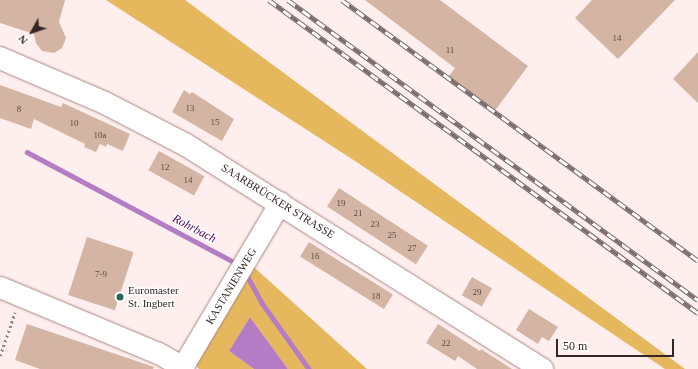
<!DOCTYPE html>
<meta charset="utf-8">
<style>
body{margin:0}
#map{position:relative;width:698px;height:369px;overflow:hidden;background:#feeeed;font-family:"Times New Roman",serif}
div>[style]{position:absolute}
.forest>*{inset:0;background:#e6b85e}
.water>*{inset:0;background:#b47cc4}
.stream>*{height:4.5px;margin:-2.25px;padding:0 2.25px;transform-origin:2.25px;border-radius:2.25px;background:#b47cc4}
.building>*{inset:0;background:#d4b5a4;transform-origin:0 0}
.path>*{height:2.5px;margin-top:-1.25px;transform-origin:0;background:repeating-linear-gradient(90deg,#918281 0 2px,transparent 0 5px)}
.roads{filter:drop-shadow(0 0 1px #a98685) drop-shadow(0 0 1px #a98685)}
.minor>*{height:21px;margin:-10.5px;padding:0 10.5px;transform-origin:10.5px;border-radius:10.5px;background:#fff}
.major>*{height:22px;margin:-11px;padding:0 11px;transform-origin:11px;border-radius:11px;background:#fff}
.rail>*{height:4.5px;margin-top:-2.25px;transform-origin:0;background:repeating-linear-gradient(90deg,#fff 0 9px,#7b6c6b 0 18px);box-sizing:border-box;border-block:1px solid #7b6c6b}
.dots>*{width:11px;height:11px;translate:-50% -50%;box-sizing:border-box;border:2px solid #fff;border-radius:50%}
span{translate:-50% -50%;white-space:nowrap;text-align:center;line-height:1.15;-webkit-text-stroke:3px #fff;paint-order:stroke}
.number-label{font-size:9px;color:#5c4a45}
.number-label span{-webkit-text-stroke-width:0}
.street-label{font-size:11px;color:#342625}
.poi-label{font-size:11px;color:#342625}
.left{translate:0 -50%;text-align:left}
.water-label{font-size:12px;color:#4f0160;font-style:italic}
.north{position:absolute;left:12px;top:12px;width:40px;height:40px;-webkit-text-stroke:3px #fff;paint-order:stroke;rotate:230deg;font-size:11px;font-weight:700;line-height:16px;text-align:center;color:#342625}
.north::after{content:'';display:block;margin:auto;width:14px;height:18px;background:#342625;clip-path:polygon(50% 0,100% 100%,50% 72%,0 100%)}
.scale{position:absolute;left:556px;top:339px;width:118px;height:18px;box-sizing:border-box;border:2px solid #342625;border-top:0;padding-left:5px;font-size:12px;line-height:14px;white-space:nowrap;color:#342625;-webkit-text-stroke:3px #fff;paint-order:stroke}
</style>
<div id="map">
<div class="forest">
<div style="clip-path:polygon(106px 0,185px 0,685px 369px,665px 369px,355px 161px)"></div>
<div style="clip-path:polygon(246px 260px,367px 369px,288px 369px,250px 317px,229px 351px,254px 369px,199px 369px,189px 357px)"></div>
</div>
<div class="water">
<div style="clip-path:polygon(250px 317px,288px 369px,254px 369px,229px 351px)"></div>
</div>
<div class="stream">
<div style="left:27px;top:152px;width:239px;rotate:28deg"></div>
<div style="left:245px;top:272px;width:35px;rotate:61deg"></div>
<div style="left:262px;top:303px;width:81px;rotate:54.5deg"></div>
</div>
<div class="building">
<div style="clip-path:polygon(0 0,65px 0,59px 22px,66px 38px,62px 48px,54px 53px,42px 51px,36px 43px,34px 34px,0 23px)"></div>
<div style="clip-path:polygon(365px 0,440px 0,528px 66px,494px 112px,448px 77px,455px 68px)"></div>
<div style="clip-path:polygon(592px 0,675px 0,618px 59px,575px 18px)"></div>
<div style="clip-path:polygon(698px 52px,698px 103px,673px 79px)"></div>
<div style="clip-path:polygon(0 85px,61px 107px,63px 103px,130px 134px,123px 151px,107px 144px,106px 147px,100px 144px,96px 152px,84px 147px,85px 144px,34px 119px,31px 129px,0 118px)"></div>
<div style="clip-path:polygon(184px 90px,190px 94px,192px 92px,234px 119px,222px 141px,172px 112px)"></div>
<div style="left:159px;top:151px;width:52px;height:22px;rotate:29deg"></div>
<div style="left:339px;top:188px;width:106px;height:22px;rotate:33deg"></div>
<div style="left:87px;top:237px;width:49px;height:61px;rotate:18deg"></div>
<div style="left:309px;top:242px;width:99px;height:17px;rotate:32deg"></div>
<div style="left:472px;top:277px;width:23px;height:21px;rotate:29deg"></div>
<div style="clip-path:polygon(529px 309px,558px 327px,549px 341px,542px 337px,538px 344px,516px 330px)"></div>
<div style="clip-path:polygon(27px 324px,154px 367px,153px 369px,40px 369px,15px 360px)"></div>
<div style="clip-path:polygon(438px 324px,480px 351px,481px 349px,512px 369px,477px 369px,458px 356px,455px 361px,426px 343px)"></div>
</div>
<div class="path">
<div style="left:0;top:356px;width:46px;rotate:-71.2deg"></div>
</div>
<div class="roads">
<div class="minor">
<div style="left:0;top:287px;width:171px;rotate:22.7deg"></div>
<div style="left:158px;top:353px;width:29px;rotate:29deg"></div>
<div style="left:181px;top:369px;width:194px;rotate:-59.3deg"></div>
</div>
<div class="major">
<div style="left:0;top:58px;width:114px;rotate:23.2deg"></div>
<div style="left:105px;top:103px;width:91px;rotate:27.4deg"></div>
<div style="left:186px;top:145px;width:421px;rotate:32.2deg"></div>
</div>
</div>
<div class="rail">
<div style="left:269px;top:0;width:531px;rotate:36.11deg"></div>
<div style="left:288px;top:0;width:508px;rotate:36.19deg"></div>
<div style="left:342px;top:0;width:441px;rotate:36.2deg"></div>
</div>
<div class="dots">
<div style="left:120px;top:297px;background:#256859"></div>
</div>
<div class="number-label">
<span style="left:617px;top:38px">14</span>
<span style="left:450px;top:50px">11</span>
<span style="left:190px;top:108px">13</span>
<span style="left:19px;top:109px">8</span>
<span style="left:215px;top:122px">15</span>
<span style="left:74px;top:123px">10</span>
<span style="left:100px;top:135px">10a</span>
<span style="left:165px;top:167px">12</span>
<span style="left:188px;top:180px">14</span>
<span style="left:341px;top:203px">19</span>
<span style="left:358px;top:213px">21</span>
<span style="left:375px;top:224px">23</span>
<span style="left:392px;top:235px">25</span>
<span style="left:412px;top:248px">27</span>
<span style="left:315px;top:256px">16</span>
<span style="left:101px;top:274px">7-9</span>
<span style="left:477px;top:292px">29</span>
<span style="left:376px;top:296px">18</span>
<span style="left:446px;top:343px">22</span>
</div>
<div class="street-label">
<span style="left:278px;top:201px;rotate:32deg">SAARBRÜCKER STRASSE</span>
<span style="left:231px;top:286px;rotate:-59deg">KASTANIENWEG</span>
</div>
<div class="poi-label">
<span class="left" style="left:128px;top:297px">Euromaster<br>St. Ingbert</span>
</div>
<div class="water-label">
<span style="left:194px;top:229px;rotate:28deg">Rohrbach</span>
</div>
<div class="north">N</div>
<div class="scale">50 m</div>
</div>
